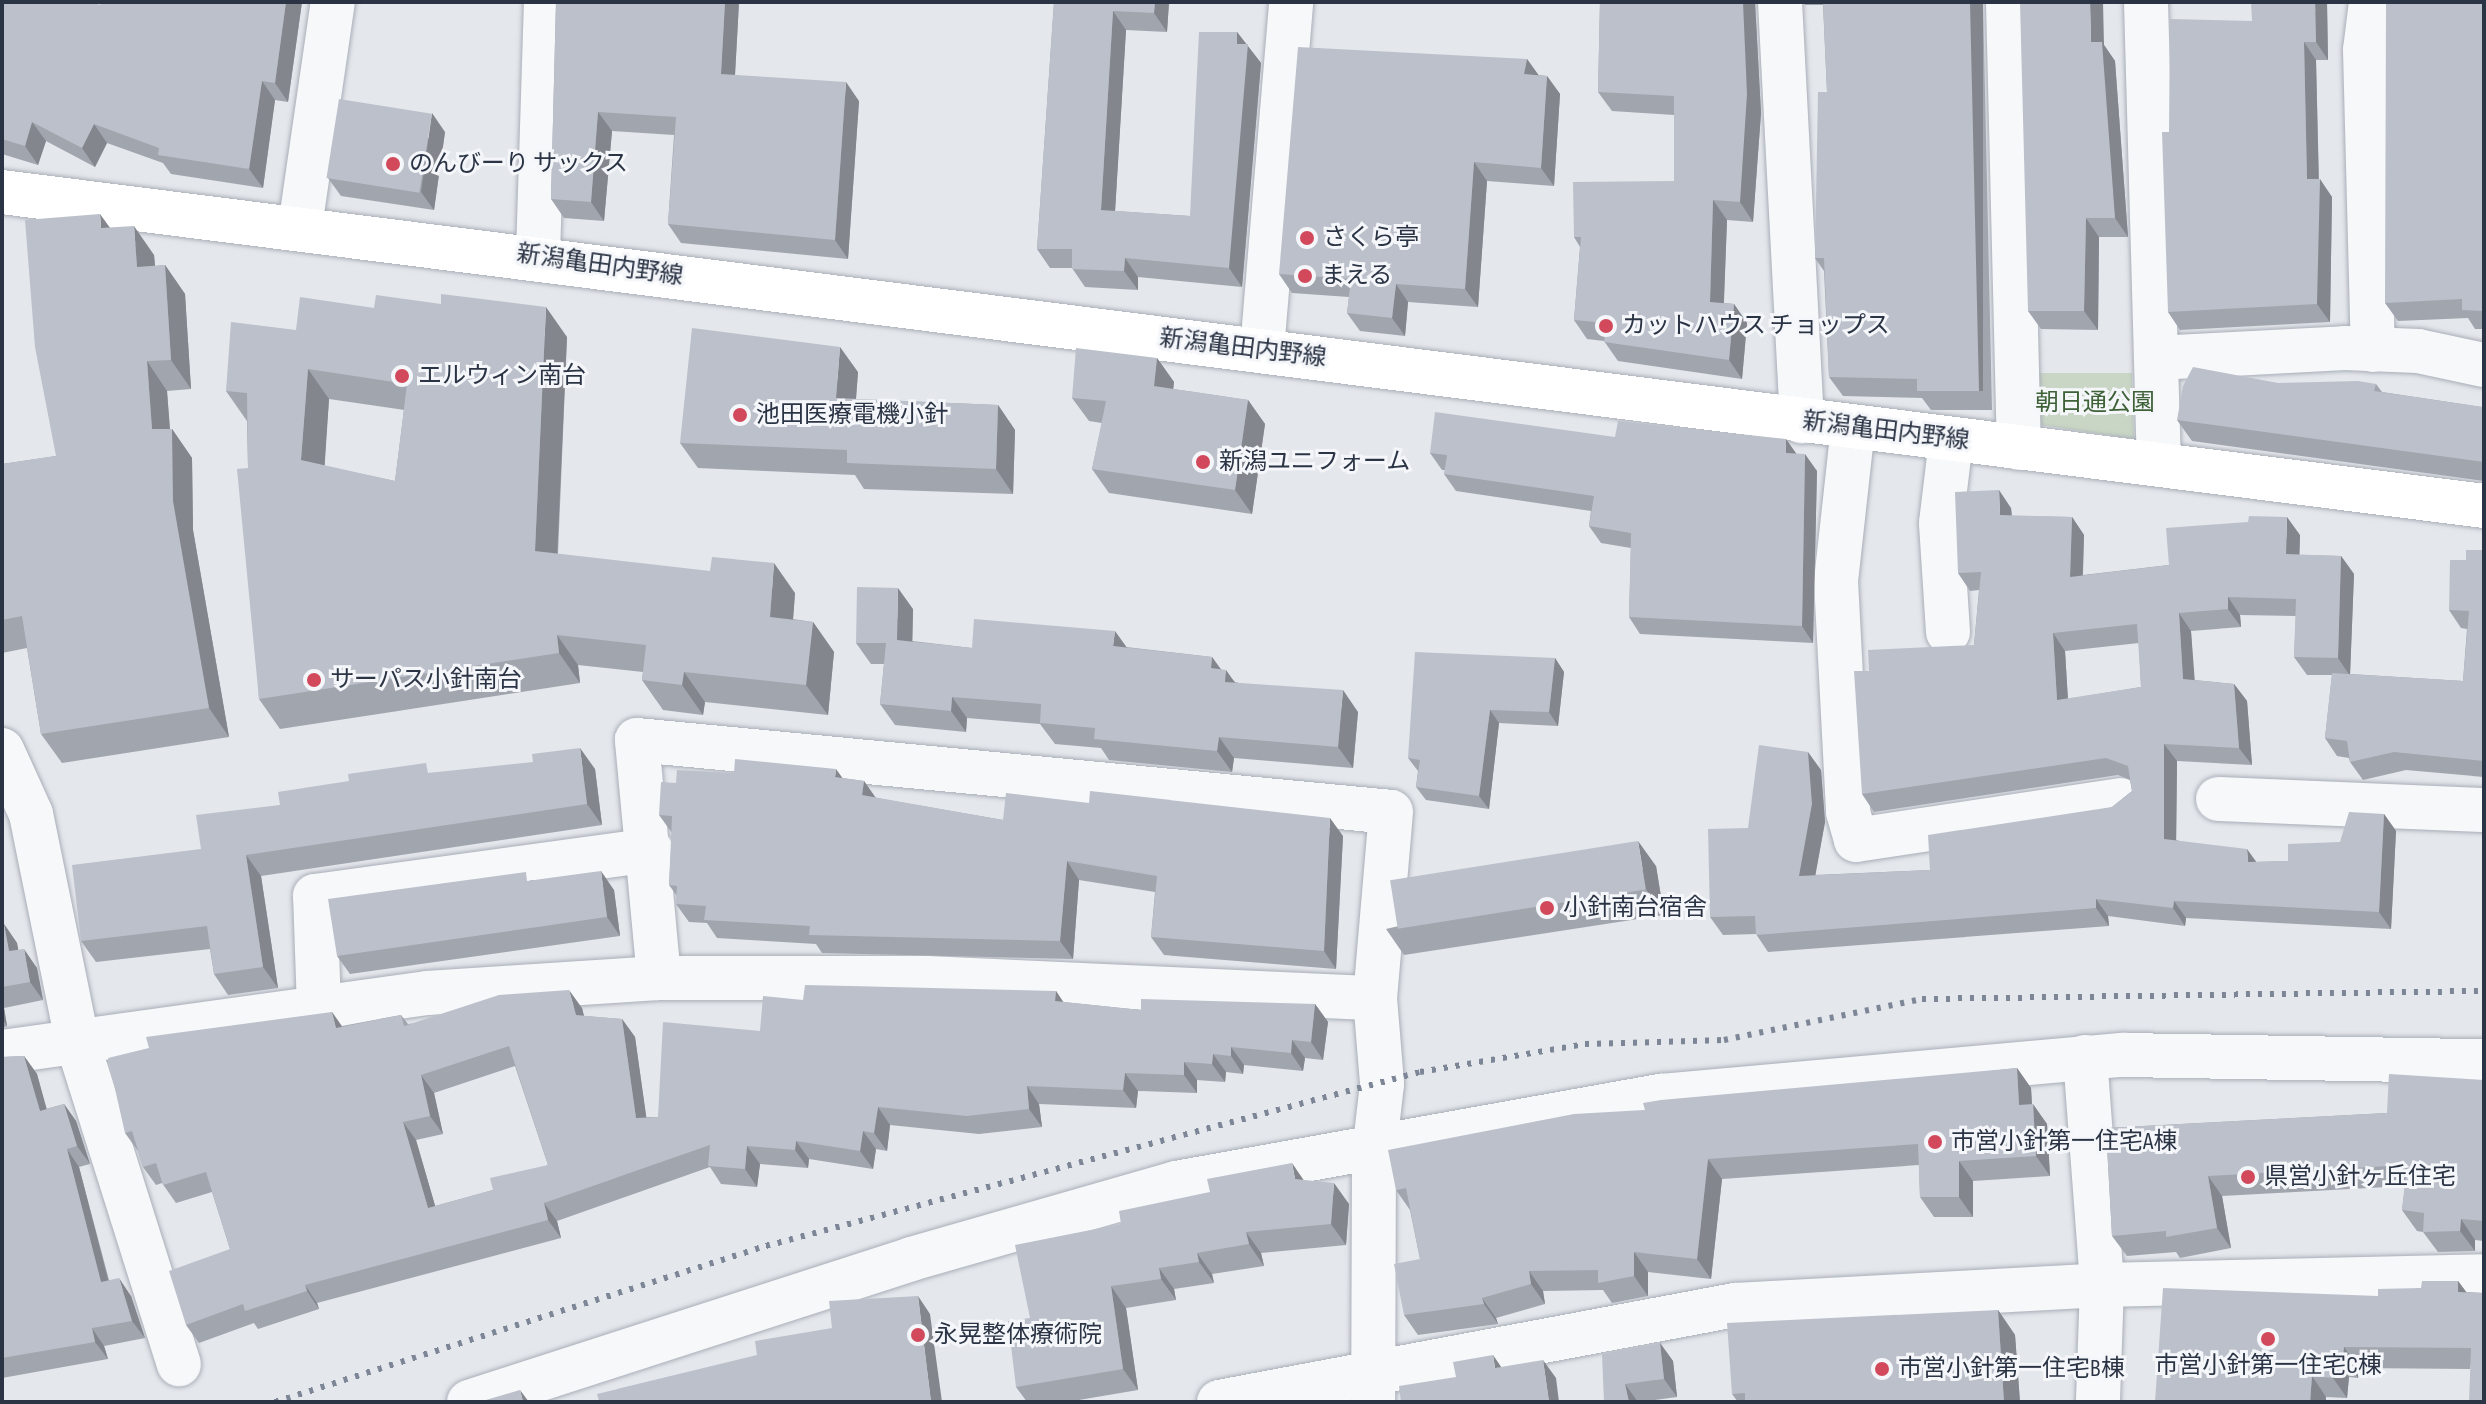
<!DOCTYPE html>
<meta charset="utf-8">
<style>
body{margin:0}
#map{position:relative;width:2486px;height:1404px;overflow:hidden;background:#e4e7ec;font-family:"Sofia Sans Condensed","Noto Sans JP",sans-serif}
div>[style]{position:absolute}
.green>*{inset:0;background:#c9d6c5}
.roads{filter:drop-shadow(0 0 2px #a9aeb7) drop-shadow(0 0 2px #a9aeb7)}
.minor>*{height:44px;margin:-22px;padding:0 22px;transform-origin:22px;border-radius:22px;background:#f7f8fa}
.major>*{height:44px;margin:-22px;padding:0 22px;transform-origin:22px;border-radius:22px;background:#fff}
.rail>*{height:6px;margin-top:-3px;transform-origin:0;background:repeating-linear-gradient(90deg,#7d8696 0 4px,transparent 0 12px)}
.wall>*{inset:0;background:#a1a5ae}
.shaded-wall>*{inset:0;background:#83868d;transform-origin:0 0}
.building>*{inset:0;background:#bbc0ca;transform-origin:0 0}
.dots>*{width:22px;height:22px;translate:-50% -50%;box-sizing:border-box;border:4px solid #f4f6f9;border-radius:50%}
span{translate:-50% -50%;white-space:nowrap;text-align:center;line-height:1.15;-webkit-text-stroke:6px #f4f6f9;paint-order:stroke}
.poi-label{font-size:24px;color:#2b3445}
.left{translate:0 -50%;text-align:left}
.street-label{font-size:24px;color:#2b3445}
.park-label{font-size:24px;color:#3f6138}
.frame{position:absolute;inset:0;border:4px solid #2b3445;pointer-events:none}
</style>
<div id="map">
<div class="green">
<div style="clip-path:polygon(2038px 373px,2132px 373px,2134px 439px,2040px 425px)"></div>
</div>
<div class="roads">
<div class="minor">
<div style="left:1780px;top:2px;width:420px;rotate:87deg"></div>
<div style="left:2008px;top:2px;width:446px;rotate:88.6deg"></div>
<div style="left:2146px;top:2px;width:463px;rotate:88.4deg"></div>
<div style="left:2371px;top:2px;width:48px;rotate:97.1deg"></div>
<div style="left:2365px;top:50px;width:300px;rotate:88.5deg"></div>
<div style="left:300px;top:227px;width:227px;rotate:-81.7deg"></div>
<div style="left:538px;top:255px;width:253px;rotate:-88.2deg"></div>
<div style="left:1262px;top:350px;width:349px;rotate:-85.2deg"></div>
<div style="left:2156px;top:358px;width:189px;rotate:-3deg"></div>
<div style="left:2345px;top:348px;width:73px;rotate:2.4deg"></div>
<div style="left:2418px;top:351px;width:67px;rotate:12deg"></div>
<div style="left:1853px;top:427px;width:155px;rotate:96.3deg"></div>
<div style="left:1836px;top:581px;width:231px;rotate:87deg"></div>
<div style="left:1848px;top:812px;width:29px;rotate:74deg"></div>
<div style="left:1856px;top:840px;width:268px;rotate:-8.6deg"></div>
<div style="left:1948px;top:632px;width:109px;rotate:-93.7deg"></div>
<div style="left:1941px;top:523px;width:84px;rotate:-83.1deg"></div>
<div style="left:2px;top:750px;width:70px;rotate:65.6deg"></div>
<div style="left:31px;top:814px;width:232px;rotate:78.5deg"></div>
<div style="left:77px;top:1041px;width:339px;rotate:72.5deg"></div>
<div style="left:2218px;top:799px;width:266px;rotate:2.4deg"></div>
<div style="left:659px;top:978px;width:239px;rotate:-95.3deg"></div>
<div style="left:637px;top:740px;width:757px;rotate:5.45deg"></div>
<div style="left:1391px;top:812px;width:187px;rotate:94.9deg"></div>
<div style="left:319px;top:1008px;width:112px;rotate:-92deg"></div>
<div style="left:315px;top:896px;width:339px;rotate:-7.8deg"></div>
<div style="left:2px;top:1052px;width:429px;rotate:-7.9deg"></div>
<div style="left:427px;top:993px;width:232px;rotate:-3.7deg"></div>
<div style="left:659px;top:978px;width:268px"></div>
<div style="left:927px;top:978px;width:448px;rotate:2.6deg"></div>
<div style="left:1375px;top:998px;width:86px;rotate:85.3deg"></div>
<div style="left:1382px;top:1084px;width:69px;rotate:96.6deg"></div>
<div style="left:1374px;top:1153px;width:249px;rotate:90.2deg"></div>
<div style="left:2085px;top:1057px;width:229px;rotate:85.7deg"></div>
<div style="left:2102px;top:1285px;width:117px;rotate:92deg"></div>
<div style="left:469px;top:1402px;width:465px;rotate:-17.9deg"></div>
<div style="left:911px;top:1259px;width:276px;rotate:-16deg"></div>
<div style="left:1176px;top:1183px;width:493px;rotate:-10.2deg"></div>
<div style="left:1661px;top:1096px;width:465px;rotate:-5.1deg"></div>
<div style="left:2124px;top:1055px;width:360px;rotate:1deg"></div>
<div style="left:1219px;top:1402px;width:525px;rotate:-10.65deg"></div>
<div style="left:1735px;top:1305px;width:368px;rotate:-3.1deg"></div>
<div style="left:2102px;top:1285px;width:382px;rotate:-1.3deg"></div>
</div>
<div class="major">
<div style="left:2px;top:192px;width:2502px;rotate:7.21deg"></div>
</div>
</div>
<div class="rail">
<div style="left:275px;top:1402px;width:515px;rotate:-17.63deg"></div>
<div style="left:766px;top:1246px;width:677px;rotate:-14.9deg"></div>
<div style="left:1420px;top:1072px;width:167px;rotate:-9.6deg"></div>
<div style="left:1585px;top:1044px;width:139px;rotate:-1.6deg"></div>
<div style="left:1724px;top:1040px;width:202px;rotate:-11.7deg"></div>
<div style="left:1922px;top:999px;width:562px;rotate:-0.82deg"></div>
</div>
<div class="wall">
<div style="clip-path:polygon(2px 2px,100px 5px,302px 2px,288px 102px,275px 100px,263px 188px,171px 174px,163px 163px,107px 143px,95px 167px,46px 141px,38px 165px,2px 154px)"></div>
<div style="clip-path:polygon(556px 2px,739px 2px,735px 75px,859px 101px,848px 259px,681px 243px,668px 224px,674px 135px,612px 131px,604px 221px,564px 218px,551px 199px)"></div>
<div style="clip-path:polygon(1054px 2px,1169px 2px,1167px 32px,1126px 30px,1115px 211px,1190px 216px,1237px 32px,1261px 63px,1242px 287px,1138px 277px,1138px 290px,1085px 287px,1072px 268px,1050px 268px,1037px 249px)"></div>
<div style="clip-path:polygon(1600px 2px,1755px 2px,1761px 113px,1753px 222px,1727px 220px,1724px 303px,1734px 304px,1747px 323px,1742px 379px,1618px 361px,1604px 341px,1587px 339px,1574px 320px,1580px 247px,1574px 237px,1674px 181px,1674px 115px,1612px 111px,1598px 92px)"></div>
<div style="clip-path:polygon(1803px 2px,1983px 2px,1992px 410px,1931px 410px,1922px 398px,1843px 396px,1829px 377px,1824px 271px,1815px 258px,1827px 92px,1823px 5px,1805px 5px)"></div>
<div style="clip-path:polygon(2327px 2px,2328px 60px,2316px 60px,2319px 179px,2332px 197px,2330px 322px,2180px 330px,2168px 312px,2169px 132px)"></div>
<div style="clip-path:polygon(2484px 2px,2484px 329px,2475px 329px,2468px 318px,2398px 321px,2385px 303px)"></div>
<div style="clip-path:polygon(2104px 45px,2115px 61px,2128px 237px,2099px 237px,2098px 330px,2041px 329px,2028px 311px)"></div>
<div style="clip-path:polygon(1527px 59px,1538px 75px,1547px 76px,1560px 94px,1554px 186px,1487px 181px,1478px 307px,1408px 302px,1405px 336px,1360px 331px,1347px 313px,1349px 297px,1292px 293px,1279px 274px)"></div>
<div style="clip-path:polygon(445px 132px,434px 210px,341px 196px,328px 178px)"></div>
<div style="clip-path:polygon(110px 228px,154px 255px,155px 266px,165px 265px,185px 294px,191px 389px,167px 391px,170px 429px,172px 429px,192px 458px,193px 530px,229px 737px,62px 763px,41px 734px,27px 648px,2px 653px,2px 464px,56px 456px)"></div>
<div style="clip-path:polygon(evenodd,296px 330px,567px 337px,558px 554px,795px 593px,793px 619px,813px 622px,834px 652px,828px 715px,705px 702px,703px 715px,663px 710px,642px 680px,643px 672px,578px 665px,580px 683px,280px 729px,259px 699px,248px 468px,247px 421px,226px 391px,296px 330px,329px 399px,404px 410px,395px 481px,324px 466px,329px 399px)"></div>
<div style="clip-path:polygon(1157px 358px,1174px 382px,1173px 389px,1248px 400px,1265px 424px,1252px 514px,1109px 493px,1092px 469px,1102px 423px,1089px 421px,1072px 398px)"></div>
<div style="clip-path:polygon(858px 372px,856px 399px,998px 405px,1015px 430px,1013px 494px,864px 489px,855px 475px,698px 468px,680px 443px)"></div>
<div style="clip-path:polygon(2278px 383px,2376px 384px,2382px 392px,2482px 407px,2484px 394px,2484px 481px,2192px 441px,2177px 420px)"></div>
<div style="clip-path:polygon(1615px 437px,1786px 439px,1796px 454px,1817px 471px,1813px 643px,1640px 634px,1629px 617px,1631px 548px,1601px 543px,1589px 526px,1591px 511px,1456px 491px,1444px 474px,1445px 470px,1442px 470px,1430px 453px)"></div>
<div style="clip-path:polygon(evenodd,2011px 508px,2012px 516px,2072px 517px,2084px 535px,2083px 575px,2169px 565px,2300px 535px,2299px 555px,2341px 556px,2354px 574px,2350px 674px,2463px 681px,2467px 629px,2461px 628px,2449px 610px,2466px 560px,2484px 550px,2484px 777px,2406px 770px,2363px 780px,2350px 762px,2349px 758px,2337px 756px,2325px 738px,2332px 675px,2307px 675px,2294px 657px,2296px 616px,2240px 615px,2241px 627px,2191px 631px,2194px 680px,2234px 684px,2247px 701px,2252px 765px,2177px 761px,2176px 840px,2256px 862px,2288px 861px,2340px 842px,2384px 814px,2396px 831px,2391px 929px,2186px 918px,2185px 926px,2108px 916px,2109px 926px,1768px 952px,1756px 934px,1723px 935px,1710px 917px,1748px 828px,1821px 770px,1825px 822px,1815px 875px,1930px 870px,2112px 807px,2132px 791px,2130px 780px,2118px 775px,1874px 812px,1862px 794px,1869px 671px,1974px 645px,1979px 590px,1970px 591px,1958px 573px,2011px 508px,2139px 643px,2141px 687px,2068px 699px,2065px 651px,2139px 643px)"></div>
<div style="clip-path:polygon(913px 609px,912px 641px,972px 648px,1126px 647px,1212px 657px,1221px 669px,1235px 682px,1358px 712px,1353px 768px,1234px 758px,1232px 772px,1109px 760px,1101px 748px,1055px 744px,1040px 724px,967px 718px,966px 732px,895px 725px,880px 704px,884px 664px,871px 664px,856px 643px)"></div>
<div style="clip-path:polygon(1555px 658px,1564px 672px,1558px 726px,1499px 723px,1489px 809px,1426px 800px,1416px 787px,1418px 771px,1408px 758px)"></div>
<div style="clip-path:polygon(595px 769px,602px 825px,261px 876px,278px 988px,228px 995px,214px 974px,210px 949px,96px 962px,81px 941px,201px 849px,280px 805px,433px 773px)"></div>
<div style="clip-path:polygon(734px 773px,842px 778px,864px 781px,876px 798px,1003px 820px,1343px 836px,1336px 969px,1164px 955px,1151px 937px,1155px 892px,1079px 880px,1073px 959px,822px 953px,816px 944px,717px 938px,707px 923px,689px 922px,676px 904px,677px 896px,669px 885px,672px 833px,659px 815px,676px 783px)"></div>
<div style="clip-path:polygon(1656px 866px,1664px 915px,1404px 955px,1386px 929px)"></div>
<div style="clip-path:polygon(532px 880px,614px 890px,620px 936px,350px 974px,337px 956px)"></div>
<div style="clip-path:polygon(4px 924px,17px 943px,18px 950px,37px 968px,43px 1000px,4px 1008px,7px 1026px,2px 1028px,2px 925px)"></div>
<div style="clip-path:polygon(evenodd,1056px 991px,1063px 1002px,1141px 1010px,1315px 1004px,1328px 1022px,1323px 1060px,1305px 1058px,1303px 1071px,1244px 1065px,1243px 1074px,1226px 1072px,1225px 1082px,1197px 1080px,1197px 1093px,1138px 1091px,1136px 1108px,1039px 1104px,1042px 1127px,979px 1134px,890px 1125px,887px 1151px,876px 1149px,873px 1169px,809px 1159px,808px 1168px,760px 1164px,757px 1187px,721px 1184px,710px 1167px,557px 1221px,561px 1238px,317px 1303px,319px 1309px,258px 1329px,254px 1323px,199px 1343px,186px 1325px,230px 1249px,212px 1192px,176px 1203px,162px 1183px,156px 1185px,143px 1167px,138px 1151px,125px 1133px,332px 1012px,342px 1026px,401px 1015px,408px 1024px,582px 1008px,584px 1016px,622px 1019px,635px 1037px,646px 1117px,658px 1117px,760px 1031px,803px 1000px,1056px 991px,515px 1066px,548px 1165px,493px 1190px,435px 1206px,416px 1140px,443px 1134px,434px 1093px,515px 1066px)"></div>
<div style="clip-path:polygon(24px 1056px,37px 1074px,46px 1109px,64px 1104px,76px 1121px,90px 1164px,79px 1167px,109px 1280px,131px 1296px,145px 1338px,104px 1346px,108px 1359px,2px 1378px,2px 1057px)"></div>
<div style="clip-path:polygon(2017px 1068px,2031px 1088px,2032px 1104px,2047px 1124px,2050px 1176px,1973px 1181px,1973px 1217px,1934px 1217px,1920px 1197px,1919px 1165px,1722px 1179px,1711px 1279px,1648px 1272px,1648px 1296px,1612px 1303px,1603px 1290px,1543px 1291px,1545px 1304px,1496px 1318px,1498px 1324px,1418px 1335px,1404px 1315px,1420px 1259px,1410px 1210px,1396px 1190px,1645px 1110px)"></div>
<div style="clip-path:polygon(2484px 1080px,2484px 1241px,2475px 1240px,2475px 1251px,2438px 1252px,2423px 1232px,2417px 1231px,2402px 1210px,2405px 1186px,2222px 1196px,2231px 1248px,2180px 1258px,2176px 1252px,2127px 1256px,2112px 1236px,2106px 1128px,2387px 1113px)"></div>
<div style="clip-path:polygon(1304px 1180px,1349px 1204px,1346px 1245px,1261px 1253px,1264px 1266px,1212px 1274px,1214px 1283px,1174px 1289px,1176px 1300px,1126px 1308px,1138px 1390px,1067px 1402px,1027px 1402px,1016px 1387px,1030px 1318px,1121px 1224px)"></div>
<div style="clip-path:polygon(2458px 1281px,2466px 1292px,2484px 1293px,2470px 1369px,2359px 1368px,2358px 1378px,2349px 1377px,2347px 1398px,2326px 1397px,2155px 1402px,2378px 1296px)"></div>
<div style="clip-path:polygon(1998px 1310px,2015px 1335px,2020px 1402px,1738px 1402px,1732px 1394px)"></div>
<div style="clip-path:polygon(1660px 1343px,1673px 1361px,1677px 1397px,1641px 1402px,1604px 1402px)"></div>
</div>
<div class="shaded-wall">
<div style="clip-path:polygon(286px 2px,302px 2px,288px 102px,275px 83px)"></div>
<div style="clip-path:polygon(725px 2px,739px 2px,734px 93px,721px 74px)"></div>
<div style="clip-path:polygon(1155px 2px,1169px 2px,1167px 32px,1154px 13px)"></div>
<div style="clip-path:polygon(1743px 2px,1755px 2px,1761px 113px,1753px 222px,1740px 202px)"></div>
<div style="left:1970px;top:2px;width:13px;height:389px"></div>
<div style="clip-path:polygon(2090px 2px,2103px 2px,2104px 45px,2115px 61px,2128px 237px,2115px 218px,2091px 42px)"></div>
<div style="clip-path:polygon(2315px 2px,2327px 2px,2328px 60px,2316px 42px)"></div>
<div style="clip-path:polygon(1113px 11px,1126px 30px,1114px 229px,1101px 210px)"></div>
<div style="clip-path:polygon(1237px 32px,1261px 63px,1242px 287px,1229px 268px)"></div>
<div style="clip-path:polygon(2304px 42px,2316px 60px,2319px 195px,2320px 179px,2332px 197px,2330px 322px,2317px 304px,2307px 179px)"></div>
<div style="clip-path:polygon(1527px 59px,1540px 77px,1524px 74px)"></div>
<div style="clip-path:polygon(1547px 76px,1560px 94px,1554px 186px,1541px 168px)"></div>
<div style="clip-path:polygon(262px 81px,275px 100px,263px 188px,249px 169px)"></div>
<div style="clip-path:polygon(846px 82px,859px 101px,848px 259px,835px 240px)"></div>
<div style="clip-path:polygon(598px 112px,612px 131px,604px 221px,591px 202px)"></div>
<div style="clip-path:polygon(432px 113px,445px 132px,434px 210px,421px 192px)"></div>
<div style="clip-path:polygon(32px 122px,46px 141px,38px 165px,25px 146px)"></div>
<div style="clip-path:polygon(94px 124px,107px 143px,95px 167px,82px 148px)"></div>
<div style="clip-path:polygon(1474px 162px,1487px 181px,1478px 307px,1465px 289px)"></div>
<div style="clip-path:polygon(1713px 200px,1727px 220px,1723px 321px,1710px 302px)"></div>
<div style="clip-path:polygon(100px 214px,121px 243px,101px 228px)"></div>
<div style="clip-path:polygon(2086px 218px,2099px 237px,2098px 330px,2084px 311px)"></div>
<div style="clip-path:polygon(134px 226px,154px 255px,158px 296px,137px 267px)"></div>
<div style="clip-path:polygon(1125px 258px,1138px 277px,1138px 290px,1124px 271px)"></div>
<div style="clip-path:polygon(165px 265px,185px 294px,191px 389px,171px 360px)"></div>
<div style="clip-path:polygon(1396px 284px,1408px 302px,1405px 336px,1392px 318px)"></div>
<div style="clip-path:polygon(1734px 304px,1747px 323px,1742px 379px,1729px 360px)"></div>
<div style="clip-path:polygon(546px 307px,567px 337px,556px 581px,535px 551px)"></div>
<div style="clip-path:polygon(840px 347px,858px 372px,854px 424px,836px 398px)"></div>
<div style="clip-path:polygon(1157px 358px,1174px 382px,1171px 410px,1154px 386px)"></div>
<div style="clip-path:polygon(147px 361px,167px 391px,172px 458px,172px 429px,192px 458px,193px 530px,229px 737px,209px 708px,152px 429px)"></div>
<div style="clip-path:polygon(308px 369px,329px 399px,323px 491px,301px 460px)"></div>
<div style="clip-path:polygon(1248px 400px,1265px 424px,1252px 514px,1235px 490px)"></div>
<div style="clip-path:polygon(998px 405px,1015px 430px,1013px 494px,996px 469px)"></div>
<div style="clip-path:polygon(1786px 439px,1798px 456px,1786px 453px)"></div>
<div style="clip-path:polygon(1805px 454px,1817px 471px,1813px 643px,1802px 626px)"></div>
<div style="clip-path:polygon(1999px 490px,2011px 508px,2013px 533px,2000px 515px)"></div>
<div style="clip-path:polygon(2072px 517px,2084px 535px,2082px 594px,2070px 577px)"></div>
<div style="clip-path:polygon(2287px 517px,2300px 535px,2299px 572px,2286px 554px)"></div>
<div style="clip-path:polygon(2341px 556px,2354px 574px,2350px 676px,2338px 658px)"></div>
<div style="clip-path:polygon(774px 563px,795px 593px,791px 647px,770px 617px)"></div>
<div style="clip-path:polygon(898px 588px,913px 609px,912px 661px,897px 640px)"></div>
<div style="clip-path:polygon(2228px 597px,2240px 615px,2241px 627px,2228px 609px)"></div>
<div style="clip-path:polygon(2179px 613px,2191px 631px,2196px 697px,2183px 679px)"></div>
<div style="clip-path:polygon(813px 622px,834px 652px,828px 715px,806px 685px)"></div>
<div style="clip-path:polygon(1115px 631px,1130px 652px,1113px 646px)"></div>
<div style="clip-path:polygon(2053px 633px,2065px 651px,2069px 718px,2057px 700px)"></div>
<div style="clip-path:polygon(557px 635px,578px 665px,580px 683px,559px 653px)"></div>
<div style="clip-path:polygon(1212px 657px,1225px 676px,1226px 670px,1241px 691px,1240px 703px,1211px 668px)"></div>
<div style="clip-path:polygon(1555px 658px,1564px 672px,1558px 726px,1549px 712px)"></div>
<div style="clip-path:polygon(684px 672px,705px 702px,703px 715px,682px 685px)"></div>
<div style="clip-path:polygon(2234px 684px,2247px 701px,2252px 765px,2239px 748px)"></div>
<div style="clip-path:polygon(1343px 690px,1358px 712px,1353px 768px,1338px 747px)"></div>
<div style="clip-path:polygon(952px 697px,967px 718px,966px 732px,951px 711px)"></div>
<div style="clip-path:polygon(1490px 710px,1499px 723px,1489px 809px,1479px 796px)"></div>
<div style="clip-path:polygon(1219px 737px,1234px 758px,1232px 772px,1217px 751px)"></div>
<div style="clip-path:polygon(2164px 744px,2177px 761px,2176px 856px,2164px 839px)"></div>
<div style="clip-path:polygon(580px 748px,595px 769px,602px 825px,587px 804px)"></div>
<div style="clip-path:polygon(1808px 752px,1821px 770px,1825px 822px,1812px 894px,1799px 876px)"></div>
<div style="clip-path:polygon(836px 769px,849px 787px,835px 777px)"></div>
<div style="clip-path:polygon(864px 781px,877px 800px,862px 795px)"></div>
<div style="clip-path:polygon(2384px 814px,2396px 831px,2391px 929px,2379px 912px)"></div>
<div style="clip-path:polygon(1330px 818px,1343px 836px,1336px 969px,1324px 951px)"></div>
<div style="clip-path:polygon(1638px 841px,1656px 866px,1664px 915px,1646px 889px)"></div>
<div style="clip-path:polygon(2247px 849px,2260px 867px,2248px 862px)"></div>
<div style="clip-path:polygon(246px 855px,261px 876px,278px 988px,263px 967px)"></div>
<div style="clip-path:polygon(1067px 861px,1079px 880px,1073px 959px,1060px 941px)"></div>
<div style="clip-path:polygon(601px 871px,614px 890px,620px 936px,607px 917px)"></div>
<div style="clip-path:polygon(2096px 899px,2108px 916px,2109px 926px,2096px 908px)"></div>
<div style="clip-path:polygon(2174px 901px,2186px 918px,2185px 926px,2173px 908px)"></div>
<div style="clip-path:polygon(4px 924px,17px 943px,22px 970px,9px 951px)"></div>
<div style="clip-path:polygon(24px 949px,37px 968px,43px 1000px,30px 982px)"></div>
<div style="clip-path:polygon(569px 990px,582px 1008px,588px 1033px,576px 1015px)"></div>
<div style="clip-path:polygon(1056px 991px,1068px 1009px,1055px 1001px)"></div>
<div style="clip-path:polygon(1315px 1004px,1328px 1022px,1323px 1060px,1311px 1042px)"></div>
<div style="clip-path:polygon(2px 1005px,4px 1008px,7px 1026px,2px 1019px)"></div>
<div style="clip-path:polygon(332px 1012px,344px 1030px,336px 1028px)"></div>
<div style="clip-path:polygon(622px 1019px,635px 1037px,649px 1136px,636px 1118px)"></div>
<div style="clip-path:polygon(1292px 1040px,1305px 1058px,1303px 1071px,1291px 1053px)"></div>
<div style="clip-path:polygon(1231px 1047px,1244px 1065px,1243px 1074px,1231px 1056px)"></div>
<div style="clip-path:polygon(1213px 1054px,1226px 1072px,1225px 1082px,1212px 1064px)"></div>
<div style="clip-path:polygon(24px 1056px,37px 1074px,52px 1128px,40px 1111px)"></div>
<div style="clip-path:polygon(1184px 1062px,1197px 1080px,1197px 1093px,1184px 1075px)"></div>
<div style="clip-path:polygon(2017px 1068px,2031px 1088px,2033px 1125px,2019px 1105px)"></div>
<div style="clip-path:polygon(1125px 1073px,1138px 1091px,1136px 1108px,1123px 1090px)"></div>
<div style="clip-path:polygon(421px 1075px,434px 1093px,443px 1134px,430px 1116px)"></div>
<div style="clip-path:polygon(1027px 1086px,1039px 1104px,1042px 1127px,1029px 1109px)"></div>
<div style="clip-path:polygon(64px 1104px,76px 1121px,90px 1164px,77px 1146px)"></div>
<div style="clip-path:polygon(2033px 1104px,2047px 1124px,2050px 1176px,2036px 1156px)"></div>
<div style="clip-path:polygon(878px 1107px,890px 1125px,887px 1151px,874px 1133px)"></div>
<div style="clip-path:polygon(403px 1122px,416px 1140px,441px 1226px,428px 1208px)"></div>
<div style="clip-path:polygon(863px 1131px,876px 1149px,873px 1169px,860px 1151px)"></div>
<div style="clip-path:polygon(796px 1141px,809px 1159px,808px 1168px,795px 1150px)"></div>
<div style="clip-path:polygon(747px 1146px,760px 1164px,757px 1187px,745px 1169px)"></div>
<div style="clip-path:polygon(67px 1149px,79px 1167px,113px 1299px,101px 1282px)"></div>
<div style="clip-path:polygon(1708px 1159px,1722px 1179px,1711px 1279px,1697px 1259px)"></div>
<div style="clip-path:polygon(1959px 1161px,1973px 1181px,1973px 1217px,1959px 1197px)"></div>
<div style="clip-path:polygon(1292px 1163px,1307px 1185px,1295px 1179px)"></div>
<div style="clip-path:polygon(2208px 1176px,2222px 1196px,2231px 1248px,2217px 1228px)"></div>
<div style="clip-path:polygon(1334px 1183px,1349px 1204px,1346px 1245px,1331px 1224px)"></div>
<div style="clip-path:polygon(544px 1203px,557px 1221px,561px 1238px,548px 1220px)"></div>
<div style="clip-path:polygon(2461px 1219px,2475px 1240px,2475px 1251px,2460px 1231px)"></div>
<div style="clip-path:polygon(1246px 1232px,1261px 1253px,1264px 1266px,1249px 1244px)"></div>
<div style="clip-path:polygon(1634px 1252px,1648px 1272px,1648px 1296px,1634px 1276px)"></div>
<div style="clip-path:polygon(1197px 1253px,1212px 1274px,1214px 1283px,1199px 1262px)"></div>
<div style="clip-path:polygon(1159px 1268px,1174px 1289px,1176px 1300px,1161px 1279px)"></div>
<div style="clip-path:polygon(1529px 1271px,1543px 1291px,1545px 1304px,1531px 1284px)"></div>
<div style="clip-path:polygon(119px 1278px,131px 1296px,145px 1338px,132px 1321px)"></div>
<div style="clip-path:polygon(2458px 1281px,2473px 1301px,2458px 1292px)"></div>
<div style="clip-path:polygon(305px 1285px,317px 1303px,319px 1309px,307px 1291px)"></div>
<div style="clip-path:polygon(1111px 1286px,1126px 1308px,1138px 1390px,1123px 1369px)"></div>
<div style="clip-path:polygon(918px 1296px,930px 1314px,942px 1402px,931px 1402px)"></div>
<div style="clip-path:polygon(1482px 1298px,1496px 1318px,1498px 1324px,1484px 1304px)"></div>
<div style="clip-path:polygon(1998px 1310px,2015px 1335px,2020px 1402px,2004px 1402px)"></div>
<div style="clip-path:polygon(92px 1328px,104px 1346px,108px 1359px,95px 1342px)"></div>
<div style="clip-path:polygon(1660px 1343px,1673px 1361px,1677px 1397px,1664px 1379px)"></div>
<div style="clip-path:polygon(2344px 1347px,2359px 1368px,2358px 1378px,2343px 1357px)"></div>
<div style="clip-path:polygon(1493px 1355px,1506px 1374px,1495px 1368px)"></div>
<div style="clip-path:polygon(2334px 1357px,2349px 1377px,2347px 1398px,2333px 1378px)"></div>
<div style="clip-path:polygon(1543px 1360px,1556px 1378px,1559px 1402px,1549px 1402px)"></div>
<div style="clip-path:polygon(2312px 1376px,2326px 1397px,2326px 1402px,2310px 1402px)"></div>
<div style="clip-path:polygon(1625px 1384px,1638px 1402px,1629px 1402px)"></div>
<div style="clip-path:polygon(520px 1390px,529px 1402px,523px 1402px)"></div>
</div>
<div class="building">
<div style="clip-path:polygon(2px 2px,92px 2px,100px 5px,101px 2px,286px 2px,275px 83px,262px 81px,249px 169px,158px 155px,159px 148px,94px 124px,82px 148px,32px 122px,25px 146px,2px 139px)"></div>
<div style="clip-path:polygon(556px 2px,725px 2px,721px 74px,846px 82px,835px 240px,668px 224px,676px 117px,598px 112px,591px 202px,551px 199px)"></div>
<div style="clip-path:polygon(1054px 2px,1155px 2px,1154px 13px,1113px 11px,1101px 210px,1190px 216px,1199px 32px,1237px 32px,1237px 44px,1248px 44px,1229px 268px,1125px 258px,1124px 271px,1072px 269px,1072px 249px,1037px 249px)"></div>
<div style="clip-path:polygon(1600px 2px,1743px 2px,1747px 94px,1740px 202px,1713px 200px,1710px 302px,1734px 304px,1729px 360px,1604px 342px,1606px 323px,1574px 320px,1581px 237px,1574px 237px,1573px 182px,1674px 181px,1674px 96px,1598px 92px)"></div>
<div style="clip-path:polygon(1823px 2px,1970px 2px,1979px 391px,1917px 391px,1917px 379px,1829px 377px,1824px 258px,1815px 258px,1818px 92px,1827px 92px)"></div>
<div style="clip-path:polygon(2020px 2px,2090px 2px,2091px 42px,2102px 42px,2115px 218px,2086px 218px,2084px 311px,2028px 311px)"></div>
<div style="clip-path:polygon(2251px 2px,2315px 2px,2316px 42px,2304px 42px,2307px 179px,2320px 179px,2317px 304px,2168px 312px,2162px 132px,2169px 132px,2170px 19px,2252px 21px)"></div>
<div style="clip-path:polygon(2386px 2px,2484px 2px,2484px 311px,2462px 310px,2462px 299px,2385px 303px)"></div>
<div style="clip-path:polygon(1298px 47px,1527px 59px,1524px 74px,1547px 76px,1541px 168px,1474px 162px,1465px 289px,1396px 284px,1392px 318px,1347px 313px,1351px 279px,1279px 274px)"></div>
<div style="left:339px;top:99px;width:94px;height:80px;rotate:9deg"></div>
<div style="clip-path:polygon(100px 214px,101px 228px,134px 226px,137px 267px,165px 265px,171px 360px,147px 361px,152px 429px,172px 429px,173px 501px,209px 708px,41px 734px,22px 616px,2px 620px,2px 464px,56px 456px,35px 347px,25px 220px)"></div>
<div style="clip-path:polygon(evenodd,441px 294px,546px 307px,535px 551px,710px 571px,712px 557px,774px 563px,770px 617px,813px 622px,806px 685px,684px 672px,682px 685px,642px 680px,646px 645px,557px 635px,559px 653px,259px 699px,237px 469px,248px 468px,247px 393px,226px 391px,231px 322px,296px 330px,300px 297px,374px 308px,376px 295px,441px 304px,441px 294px,308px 369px,407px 384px,395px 481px,301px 460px,308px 369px)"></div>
<div style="clip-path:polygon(692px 328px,840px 347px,836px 398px,998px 405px,996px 469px,847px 463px,847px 450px,680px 443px)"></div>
<div style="clip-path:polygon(1076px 348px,1157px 358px,1154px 386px,1248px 400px,1235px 490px,1092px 469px,1106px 401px,1072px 398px)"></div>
<div style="clip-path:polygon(2193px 367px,2278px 383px,2358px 381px,2376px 384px,2374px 391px,2482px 407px,2484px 394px,2484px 462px,2177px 420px,2183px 386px)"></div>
<div style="clip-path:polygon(1435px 412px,1615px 437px,1618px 421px,1786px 439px,1786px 453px,1805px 454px,1802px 626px,1629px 617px,1631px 533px,1589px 526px,1594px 496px,1444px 474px,1447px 455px,1430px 453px)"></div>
<div style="clip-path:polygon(evenodd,1999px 490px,2000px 515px,2072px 517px,2070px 577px,2169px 565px,2166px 528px,2248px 522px,2249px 516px,2287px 517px,2286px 554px,2341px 556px,2338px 658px,2294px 657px,2296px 599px,2228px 597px,2228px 609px,2179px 613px,2183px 679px,2234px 684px,2239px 748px,2164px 744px,2164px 839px,2247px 849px,2248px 862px,2288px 861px,2288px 844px,2340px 842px,2349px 812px,2384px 814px,2379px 912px,2174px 901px,2173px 908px,2096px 899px,2096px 908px,1756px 935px,1755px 916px,1710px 917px,1708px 829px,1748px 828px,1759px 745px,1808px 752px,1812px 804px,1799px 876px,1930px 870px,1928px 835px,2112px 807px,2132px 791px,2128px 766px,2106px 758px,1862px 794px,1854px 671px,1869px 671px,1868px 650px,1974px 645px,1981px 572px,1958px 573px,1955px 492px,1999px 490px,2137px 624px,2141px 687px,2057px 700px,2053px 633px,2137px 624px)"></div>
<div style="clip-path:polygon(2466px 550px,2484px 550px,2484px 761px,2394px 752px,2350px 762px,2347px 741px,2325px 738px,2332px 673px,2463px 681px,2469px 611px,2449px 610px,2450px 560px,2466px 560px)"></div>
<div style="clip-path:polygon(857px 587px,898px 588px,897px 640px,972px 648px,974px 619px,1115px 631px,1113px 646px,1212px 657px,1211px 668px,1226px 670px,1225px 682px,1343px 690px,1338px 747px,1219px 737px,1217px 751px,1094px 739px,1095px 728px,1040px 723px,1041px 704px,952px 697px,951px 711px,880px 704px,886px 643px,856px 643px)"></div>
<div style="clip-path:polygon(1415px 652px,1555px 658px,1549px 712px,1490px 710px,1479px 796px,1416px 787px,1420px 760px,1408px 758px)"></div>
<div style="clip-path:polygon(580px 748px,587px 804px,246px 855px,263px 967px,214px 974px,207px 926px,81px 941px,72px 865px,201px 849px,196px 815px,280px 805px,278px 792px,349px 781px,348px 774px,426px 763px,428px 773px,533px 762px,532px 754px)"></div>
<div style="clip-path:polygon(735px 759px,836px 769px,835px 777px,864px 781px,862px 795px,1003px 820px,1006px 793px,1089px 803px,1090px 791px,1330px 818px,1324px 951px,1151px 937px,1157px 876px,1067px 861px,1060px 941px,809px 935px,810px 926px,704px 920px,706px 906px,676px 904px,677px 886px,669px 885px,672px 816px,659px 815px,661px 782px,676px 783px,677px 770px,734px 773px)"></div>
<div style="left:1638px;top:841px;width:49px;height:251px;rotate:81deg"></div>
<div style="clip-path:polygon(601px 871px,607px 917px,337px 956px,328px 899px,526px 872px,527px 881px)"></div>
<div style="clip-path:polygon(4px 924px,9px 951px,24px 949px,30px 982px,2px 987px,2px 925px)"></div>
<div style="clip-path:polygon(evenodd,805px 985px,1056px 991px,1055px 1001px,1141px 1010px,1141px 999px,1315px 1004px,1311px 1042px,1292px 1040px,1291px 1053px,1231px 1047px,1231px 1056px,1213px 1054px,1212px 1064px,1184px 1062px,1184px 1075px,1125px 1073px,1123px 1090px,1027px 1086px,1029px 1109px,967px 1116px,878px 1107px,874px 1133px,863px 1131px,860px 1151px,796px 1141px,795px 1150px,747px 1146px,745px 1169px,708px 1166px,710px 1145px,544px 1203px,548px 1220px,305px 1285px,307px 1291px,245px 1311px,243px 1304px,186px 1325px,169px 1271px,230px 1249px,206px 1172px,163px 1185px,156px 1163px,143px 1167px,132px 1131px,125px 1133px,108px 1058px,149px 1048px,146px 1037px,332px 1012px,336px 1028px,401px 1015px,404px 1026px,499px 995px,569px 990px,576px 1015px,622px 1019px,636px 1118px,658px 1117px,663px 1022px,760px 1031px,763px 996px,803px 1000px,805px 985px,509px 1046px,548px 1165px,490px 1178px,493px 1190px,428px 1208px,403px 1122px,430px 1116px,421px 1075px,509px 1046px)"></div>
<div style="clip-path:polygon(24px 1056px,40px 1111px,64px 1104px,77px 1146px,67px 1149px,101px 1282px,119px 1278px,132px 1321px,92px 1328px,95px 1342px,2px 1358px,2px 1057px)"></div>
<div style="clip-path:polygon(2017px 1068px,2019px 1105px,2033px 1104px,2036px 1156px,1959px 1161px,1959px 1197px,1920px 1197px,1918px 1144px,1708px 1159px,1697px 1259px,1634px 1252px,1634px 1276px,1598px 1283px,1598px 1270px,1529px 1271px,1531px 1284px,1482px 1298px,1484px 1304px,1404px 1315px,1394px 1264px,1420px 1259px,1406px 1188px,1396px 1190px,1388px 1150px,1574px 1114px,1645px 1110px,1643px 1103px,1661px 1100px)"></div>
<div style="clip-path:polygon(2389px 1074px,2484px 1080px,2484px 1221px,2461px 1219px,2460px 1231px,2423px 1232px,2424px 1213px,2402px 1210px,2407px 1165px,2208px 1176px,2217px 1228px,2166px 1237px,2166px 1231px,2112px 1236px,2106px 1128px,2387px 1113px)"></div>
<div style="clip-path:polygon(1292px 1163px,1295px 1179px,1334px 1183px,1331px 1224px,1246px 1232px,1249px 1244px,1197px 1253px,1199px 1262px,1159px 1268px,1161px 1279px,1111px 1286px,1123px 1369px,1016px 1387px,1008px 1321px,1030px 1318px,1015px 1245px,1121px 1224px,1119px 1211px,1210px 1192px,1207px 1179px)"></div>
<div style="clip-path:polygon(2422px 1281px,2458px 1281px,2458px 1292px,2484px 1293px,2484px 1402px,2469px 1402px,2471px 1348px,2344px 1347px,2343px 1357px,2334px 1357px,2333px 1378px,2312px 1376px,2310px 1402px,2155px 1402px,2163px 1288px,2378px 1296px,2378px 1289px,2421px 1288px)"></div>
<div style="clip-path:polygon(918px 1296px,931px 1402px,594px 1402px,599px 1401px,597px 1394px,757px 1355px,755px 1341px,832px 1328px,829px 1301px)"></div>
<div style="clip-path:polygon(1998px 1310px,2004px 1402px,1745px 1402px,1745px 1393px,1732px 1394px,1727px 1323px)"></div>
<div style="clip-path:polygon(1660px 1343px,1664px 1379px,1625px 1384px,1629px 1402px,1604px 1402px,1602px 1354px)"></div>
<div style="clip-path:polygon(1493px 1355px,1495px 1368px,1543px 1360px,1549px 1402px,1401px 1402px,1399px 1386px,1456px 1377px,1453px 1362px)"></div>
<div style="clip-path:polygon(520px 1390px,523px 1402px,479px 1402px)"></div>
</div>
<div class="dots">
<div style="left:393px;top:164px;background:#d1495b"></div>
<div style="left:1307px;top:238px;background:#d1495b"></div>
<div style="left:1305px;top:276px;background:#d1495b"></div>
<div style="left:1606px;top:326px;background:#d1495b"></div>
<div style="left:402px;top:376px;background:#d1495b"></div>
<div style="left:740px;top:415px;background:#d1495b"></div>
<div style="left:1203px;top:462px;background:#d1495b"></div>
<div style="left:314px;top:680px;background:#d1495b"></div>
<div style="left:1547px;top:908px;background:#d1495b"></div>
<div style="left:1935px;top:1142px;background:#d1495b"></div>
<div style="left:2248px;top:1177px;background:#d1495b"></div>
<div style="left:918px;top:1335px;background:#d1495b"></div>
<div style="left:2268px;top:1339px;background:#d1495b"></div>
<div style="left:1882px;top:1369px;background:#d1495b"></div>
</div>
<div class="poi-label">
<span class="left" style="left:409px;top:164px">のんびーり サックス</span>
<span class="left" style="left:1323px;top:238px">さくら亭</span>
<span class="left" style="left:1321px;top:276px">まえる</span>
<span class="left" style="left:1622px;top:326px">カットハウス チョップス</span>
<span class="left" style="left:418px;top:376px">エルウィン南台</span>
<span class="left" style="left:756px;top:415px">池田医療電機小針</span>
<span class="left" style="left:1219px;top:462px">新潟ユニフォーム</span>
<span class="left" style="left:330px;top:680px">サーパス小針南台</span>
<span class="left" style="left:1563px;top:908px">小針南台宿舎</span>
<span class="left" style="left:1951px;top:1142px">市営小針第一住宅A棟</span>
<span class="left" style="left:2264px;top:1177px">県営小針ヶ丘住宅</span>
<span class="left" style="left:934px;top:1335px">永晃整体療術院</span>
<span style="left:2268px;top:1366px">市営小針第一住宅C棟</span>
<span class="left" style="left:1898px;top:1369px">市営小針第一住宅B棟</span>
</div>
<div class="street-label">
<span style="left:600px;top:265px;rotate:8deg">新潟亀田内野線</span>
<span style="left:1243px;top:348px;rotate:7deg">新潟亀田内野線</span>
<span style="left:1886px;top:431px;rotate:7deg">新潟亀田内野線</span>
</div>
<div class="park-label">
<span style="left:2095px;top:403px">朝日通公園</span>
</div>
<div class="frame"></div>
</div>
